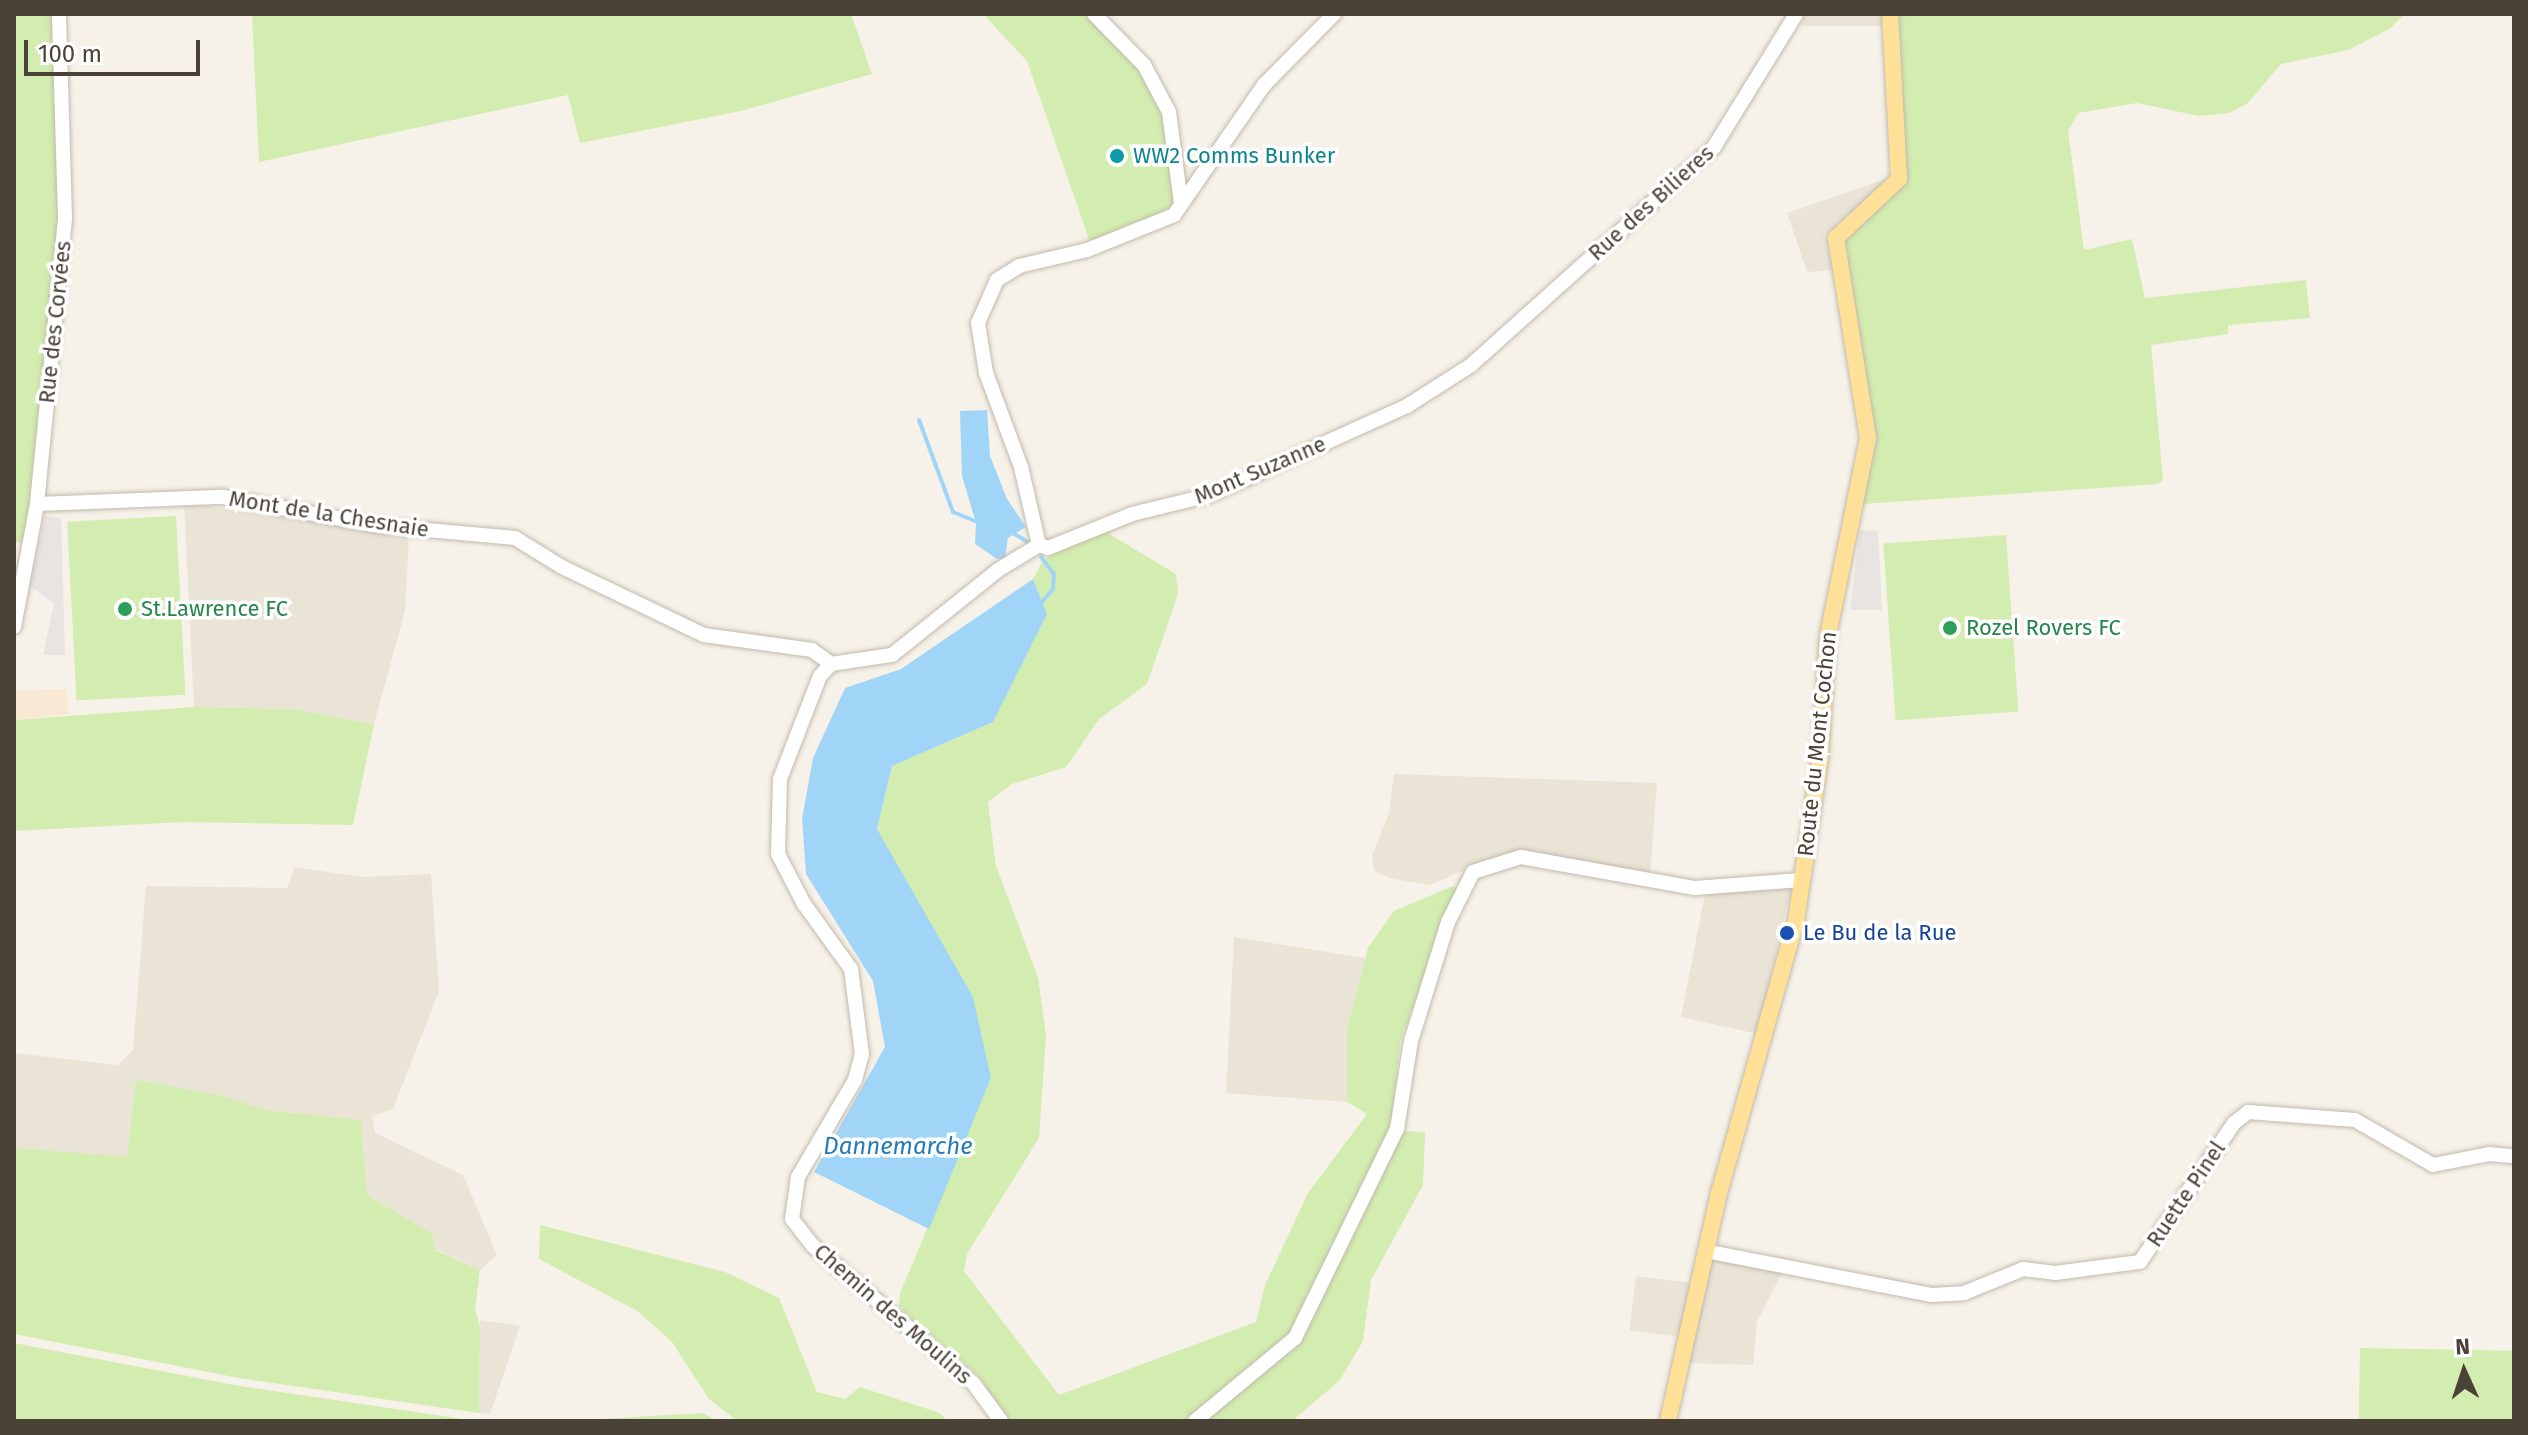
<!DOCTYPE html>
<meta charset="utf-8">
<style>
body{margin:0}
#map{position:relative;width:2528px;height:1435px;overflow:hidden;background:#f6f2e9;font-family:"Fira Sans",sans-serif}
div>[style]{position:absolute}
.residential>*{inset:0;background:#eae4d7;transform-origin:0 0}
.commercial>*{inset:0;background:#f9e8d3}
.green>*{inset:0;background:#d2edaf;transform-origin:0 0}
.parking>*{inset:0;background:#e7e4e1}
.water>*{inset:0;background:#a1d5f7}
.stream>*{height:4px;margin:-2px;padding:0 2px;transform-origin:2px;border-radius:2px;background:#a1d5f7}
.roads{filter:drop-shadow(0 0 2px #c2baab) drop-shadow(0 0 2px #c2baab)}
.minor>*{height:14px;margin:-7px;padding:0 7px;transform-origin:7px;border-radius:7px;background:#fff}
.major>*{height:16px;margin:-8px;padding:0 8px;transform-origin:8px;border-radius:8px;background:#ffe099}
.dots>*{width:22px;height:22px;translate:-50% -50%;box-sizing:border-box;border:4px solid #fff;border-radius:50%}
span{translate:-50% -50%;white-space:nowrap;text-align:center;line-height:1.15;-webkit-text-stroke:7px #fff;paint-order:stroke}
.culture-label{font-size:22px;color:#0d838f}
.left{translate:0 -50%;text-align:left}
.street-label{font-size:22px;color:#4a4236}
.leisure-label{font-size:22px;color:#27864d}
.transit-label{font-size:22px;color:#164399}
.water-label{font-size:24px;color:#247bb8;font-style:italic}
.frame{position:absolute;inset:0;border:16px solid #4a4236;pointer-events:none}
.north{position:absolute;left:2424px;top:1331px;width:80px;height:80px;-webkit-text-stroke:6px #fff;paint-order:stroke;rotate:357deg;font-size:22px;font-weight:700;line-height:32px;text-align:center;color:#4a4236}
.north::after{content:'';display:block;margin:auto;width:28px;height:36px;background:#4a4236;clip-path:polygon(50% 0,100% 100%,50% 72%,0 100%)}
.scale{position:absolute;left:24px;top:40px;width:176px;height:36px;box-sizing:border-box;border:4px solid #4a4236;border-top:0;padding-left:10px;font-size:24px;line-height:28px;white-space:nowrap;color:#4a4236;-webkit-text-stroke:6px #fff;paint-order:stroke}
</style>
<div id="map">
<div class="residential">
<div style="left:1803px;top:14px;width:79px;height:12px"></div>
<div style="clip-path:polygon(1891px 177px,1825px 235px,1832px 270px,1807px 272px,1787px 213px)"></div>
<div style="clip-path:polygon(184px 503px,409px 535px,405px 611px,374px 724px,291px 709px,194px 707px)"></div>
<div style="clip-path:polygon(1394px 774px,1657px 783px,1650px 875px,1522px 853px,1489px 859px,1430px 885px,1393px 879px,1374px 871px,1372px 856px,1389px 813px)"></div>
<div style="clip-path:polygon(295px 867px,361px 877px,431px 874px,439px 991px,393px 1109px,372px 1116px,375px 1133px,463px 1175px,497px 1255px,480px 1270px,435px 1249px,433px 1234px,367px 1195px,361px 1120px,265px 1110px,218px 1095px,136px 1081px,127px 1158px,14px 1148px,14px 1053px,118px 1065px,133px 1050px,146px 886px,287px 888px)"></div>
<div style="clip-path:polygon(1791px 889px,1758px 1034px,1681px 1017px,1705px 894px)"></div>
<div style="clip-path:polygon(1234px 937px,1365px 958px,1347px 1029px,1347px 1102px,1226px 1093px)"></div>
<div style="clip-path:polygon(1708px 1259px,1784px 1269px,1757px 1322px,1753px 1365px,1688px 1363px)"></div>
<div style="left:1636px;top:1276px;width:56px;height:55px;rotate:7deg"></div>
<div style="clip-path:polygon(480px 1320px,520px 1326px,490px 1414px,479px 1413px)"></div>
</div>
<div class="commercial">
<div style="clip-path:polygon(66px 689px,69px 714px,14px 720px,14px 690px)"></div>
</div>
<div class="green">
<div style="clip-path:polygon(14px 14px,52px 14px,59px 217px,25px 542px,14px 543px)"></div>
<div style="clip-path:polygon(252px 14px,851px 14px,872px 74px,741px 111px,580px 143px,568px 95px,259px 162px)"></div>
<div style="clip-path:polygon(983px 14px,1085px 14px,1139px 70px,1164px 118px,1176px 201px,1171px 211px,1091px 245px,1027px 61px)"></div>
<div style="clip-path:polygon(1896px 14px,2405px 14px,2389px 29px,2348px 50px,2281px 64px,2247px 104px,2229px 113px,2199px 116px,2137px 103px,2078px 113px,2068px 131px,2084px 250px,2132px 239px,2145px 298px,2306px 280px,2310px 318px,2228px 325px,2228px 334px,2151px 345px,2163px 480px,2158px 484px,1862px 504px,1872px 410px,1843px 252px,1845px 239px,1900px 186px)"></div>
<div style="left:176px;top:516px;width:179px;height:109px;rotate:87deg"></div>
<div style="clip-path:polygon(1103px 530px,1176px 574px,1178px 594px,1147px 684px,1099px 719px,1066px 767px,1012px 784px,988px 802px,996px 866px,1038px 977px,1046px 1036px,1039px 1138px,967px 1254px,964px 1271px,1059px 1395px,1256px 1322px,1265px 1285px,1308px 1193px,1367px 1114px,1347px 1102px,1347px 1029px,1368px 948px,1394px 911px,1453px 886px,1458px 889px,1400px 1042px,1391px 1127px,1291px 1334px,1188px 1421px,1008px 1421px,980px 1377px,899px 1307px,900px 1293px,991px 1078px,877px 829px,892px 766px,993px 722px,1047px 614px,1033px 579px,1043px 560px)"></div>
<div style="left:2006px;top:535px;width:177px;height:123px;rotate:86deg"></div>
<div style="clip-path:polygon(194px 707px,291px 709px,374px 724px,353px 825px,184px 822px,14px 831px,14px 720px)"></div>
<div style="clip-path:polygon(136px 1080px,219px 1095px,265px 1110px,361px 1120px,367px 1195px,433px 1234px,435px 1250px,480px 1270px,475px 1310px,480px 1326px,479px 1413px,239px 1378px,14px 1334px,14px 1148px,127px 1157px)"></div>
<div style="clip-path:polygon(1400px 1131px,1425px 1132px,1423px 1185px,1371px 1280px,1363px 1341px,1340px 1380px,1292px 1421px,1201px 1421px,1298px 1340px)"></div>
<div style="clip-path:polygon(540px 1225px,725px 1272px,779px 1298px,817px 1392px,845px 1399px,860px 1387px,940px 1413px,947px 1421px,737px 1421px,709px 1399px,672px 1342px,639px 1312px,539px 1259px)"></div>
<div style="clip-path:polygon(14px 1343px,234px 1385px,476px 1421px,14px 1421px)"></div>
<div style="left:2360px;top:1348px;width:154px;height:73px;rotate:1deg"></div>
<div style="clip-path:polygon(703px 1413px,717px 1421px,520px 1421px,600px 1419px)"></div>
</div>
<div class="parking">
<div style="clip-path:polygon(45px 516px,61px 518px,65px 655px,43px 655px,54px 604px,29px 585px)"></div>
<div style="clip-path:polygon(1860px 530px,1878px 531px,1882px 610px,1850px 610px)"></div>
</div>
<div class="water">
<div style="clip-path:polygon(987px 410px,990px 456px,1007px 499px,1026px 527px,1008px 538px,1005px 558px,997px 559px,975px 544px,976px 523px,962px 476px,960px 411px)"></div>
<div style="clip-path:polygon(1033px 579px,1047px 614px,993px 722px,892px 766px,877px 829px,973px 997px,991px 1078px,929px 1229px,814px 1172px,885px 1047px,873px 981px,806px 874px,802px 819px,813px 758px,845px 688px,901px 669px)"></div>
</div>
<div class="stream">
<div style="left:919px;top:420px;width:98px;rotate:69.7deg"></div>
<div style="left:953px;top:512px;width:27px;rotate:22deg"></div>
<div style="left:1013px;top:533px;width:17px;rotate:31deg"></div>
<div style="left:1041px;top:557px;width:21px;rotate:53deg"></div>
<div style="left:1054px;top:574px;width:15px;rotate:94deg"></div>
<div style="left:1053px;top:589px;width:17px;rotate:130deg"></div>
</div>
<div class="roads">
<div class="minor">
<div style="left:1094px;top:14px;width:71px;rotate:45.6deg"></div>
<div style="left:1144px;top:65px;width:53px;rotate:62deg"></div>
<div style="left:1169px;top:112px;width:92px;rotate:82.5deg"></div>
<div style="left:37px;top:504px;width:186px;rotate:-2.2deg"></div>
<div style="left:223px;top:497px;width:152px;rotate:10.6deg"></div>
<div style="left:372px;top:525px;width:144px;rotate:5.2deg"></div>
<div style="left:515px;top:538px;width:55px;rotate:31.7deg"></div>
<div style="left:562px;top:567px;width:157px;rotate:25.6deg"></div>
<div style="left:704px;top:635px;width:109px;rotate:7.9deg"></div>
<div style="left:812px;top:650px;width:24px;rotate:36deg"></div>
<div style="left:1039px;top:545px;width:9px;rotate:18deg"></div>
<div style="left:1048px;top:548px;width:91px;rotate:-22deg"></div>
<div style="left:1132px;top:514px;width:80px;rotate:-13.7deg"></div>
<div style="left:1210px;top:495px;width:216px;rotate:-24.3deg"></div>
<div style="left:1407px;top:406px;width:76px;rotate:-32.6deg"></div>
<div style="left:1471px;top:365px;width:326px;rotate:-41.9deg"></div>
<div style="left:1714px;top:147px;width:156px;rotate:-58.3deg"></div>
<div style="left:1039px;top:545px;width:80px;rotate:-103deg"></div>
<div style="left:1021px;top:467px;width:100px;rotate:-110.4deg"></div>
<div style="left:986px;top:373px;width:51px;rotate:-99.1deg"></div>
<div style="left:978px;top:323px;width:47px;rotate:-66.2deg"></div>
<div style="left:997px;top:280px;width:26px;rotate:-32deg"></div>
<div style="left:1019px;top:266px;width:70px;rotate:-13.2deg"></div>
<div style="left:1087px;top:250px;width:94px;rotate:-21.9deg"></div>
<div style="left:1174px;top:215px;width:158px;rotate:-55.3deg"></div>
<div style="left:1264px;top:85px;width:100px;rotate:-45.4deg"></div>
<div style="left:14px;top:627px;width:125px;rotate:-79.4deg"></div>
<div style="left:37px;top:504px;width:287px;rotate:-84.4deg"></div>
<div style="left:65px;top:218px;width:204px;rotate:-91.7deg"></div>
<div style="left:1705px;top:1251px;width:230px;rotate:11deg"></div>
<div style="left:1931px;top:1295px;width:33px;rotate:-3deg"></div>
<div style="left:1964px;top:1293px;width:64px;rotate:-22.1deg"></div>
<div style="left:2023px;top:1269px;width:32px;rotate:7deg"></div>
<div style="left:2055px;top:1273px;width:86px;rotate:-7.4deg"></div>
<div style="left:2140px;top:1262px;width:168px;rotate:-55.9deg"></div>
<div style="left:2234px;top:1123px;width:18px;rotate:-38deg"></div>
<div style="left:2248px;top:1112px;width:107px;rotate:4.3deg"></div>
<div style="left:2355px;top:1120px;width:90px;rotate:30deg"></div>
<div style="left:2433px;top:1165px;width:57px;rotate:-11.1deg"></div>
<div style="left:2489px;top:1154px;width:25px;rotate:5deg"></div>
<div style="left:1001px;top:1421px;width:47px;rotate:-126.4deg"></div>
<div style="left:973px;top:1383px;width:211px;rotate:-139.4deg"></div>
<div style="left:813px;top:1246px;width:34px;rotate:-128deg"></div>
<div style="left:792px;top:1219px;width:42px;rotate:-81.9deg"></div>
<div style="left:798px;top:1177px;width:113px;rotate:-59.6deg"></div>
<div style="left:855px;top:1080px;width:27px;rotate:-75deg"></div>
<div style="left:862px;top:1054px;width:86px;rotate:-97.4deg"></div>
<div style="left:851px;top:969px;width:80px;rotate:-125.9deg"></div>
<div style="left:804px;top:904px;width:56px;rotate:-117.5deg"></div>
<div style="left:778px;top:854px;width:75px;rotate:-88.5deg"></div>
<div style="left:780px;top:779px;width:110px;rotate:-68.8deg"></div>
<div style="left:820px;top:676px;width:16px;rotate:-47deg"></div>
<div style="left:831px;top:664px;width:62px;rotate:-8.4deg"></div>
<div style="left:892px;top:655px;width:136px;rotate:-38.7deg"></div>
<div style="left:998px;top:570px;width:48px;rotate:-31.4deg"></div>
<div style="left:1195px;top:1421px;width:130px;rotate:-39.7deg"></div>
<div style="left:1295px;top:1338px;width:233px;rotate:-64deg"></div>
<div style="left:1397px;top:1129px;width:89px;rotate:-81deg"></div>
<div style="left:1411px;top:1041px;width:125px;rotate:-72.7deg"></div>
<div style="left:1448px;top:922px;width:56px;rotate:-63.4deg"></div>
<div style="left:1473px;top:872px;width:50px;rotate:-17.4deg"></div>
<div style="left:1521px;top:857px;width:177px;rotate:10.1deg"></div>
<div style="left:1695px;top:888px;width:106px;rotate:-4.3deg"></div>
</div>
<div class="major">
<div style="left:1668px;top:1421px;width:234px;rotate:-77.4deg"></div>
<div style="left:1719px;top:1193px;width:283px;rotate:-74.2deg"></div>
<div style="left:1796px;top:921px;width:165px;rotate:-81.6deg"></div>
<div style="left:1820px;top:758px;width:123px;rotate:-86.3deg"></div>
<div style="left:1828px;top:635px;width:201px;rotate:-78.5deg"></div>
<div style="left:1868px;top:438px;width:203px;rotate:-99.1deg"></div>
<div style="left:1836px;top:238px;width:86px;rotate:-43.1deg"></div>
<div style="left:1899px;top:179px;width:165px;rotate:-93.1deg"></div>
</div>
</div>
<div class="dots">
<div style="left:1117px;top:156px;background:#0f9aa8"></div>
<div style="left:125px;top:609px;background:#2e9e5b"></div>
<div style="left:1950px;top:628px;background:#2e9e5b"></div>
<div style="left:1787px;top:933px;background:#1a4fb4"></div>
</div>
<div class="culture-label">
<span class="left" style="left:1133px;top:156px">WW2 Comms Bunker</span>
</div>
<div class="street-label">
<span style="left:1651px;top:203px;rotate:-42deg">Rue des Bilieres</span>
<span style="left:55px;top:322px;rotate:-84deg">Rue des Corvées</span>
<span style="left:1260px;top:470px;rotate:-23deg">Mont Suzanne</span>
<span style="left:329px;top:514px;rotate:9deg">Mont de la Chesnaie</span>
<span style="left:1817px;top:744px;rotate:-84deg">Route du Mont Cochon</span>
<span style="left:2186px;top:1194px;rotate:-56deg">Ruette Pinel</span>
<span style="left:893px;top:1314px;rotate:41deg">Chemin des Moulins</span>
</div>
<div class="leisure-label">
<span class="left" style="left:141px;top:609px">St.Lawrence FC</span>
<span class="left" style="left:1966px;top:628px">Rozel Rovers FC</span>
</div>
<div class="transit-label">
<span class="left" style="left:1803px;top:933px">Le Bu de la Rue</span>
</div>
<div class="water-label">
<span style="left:898px;top:1147px">Dannemarche</span>
</div>
<div class="frame"></div>
<div class="north">N</div>
<div class="scale">100 m</div>
</div>
